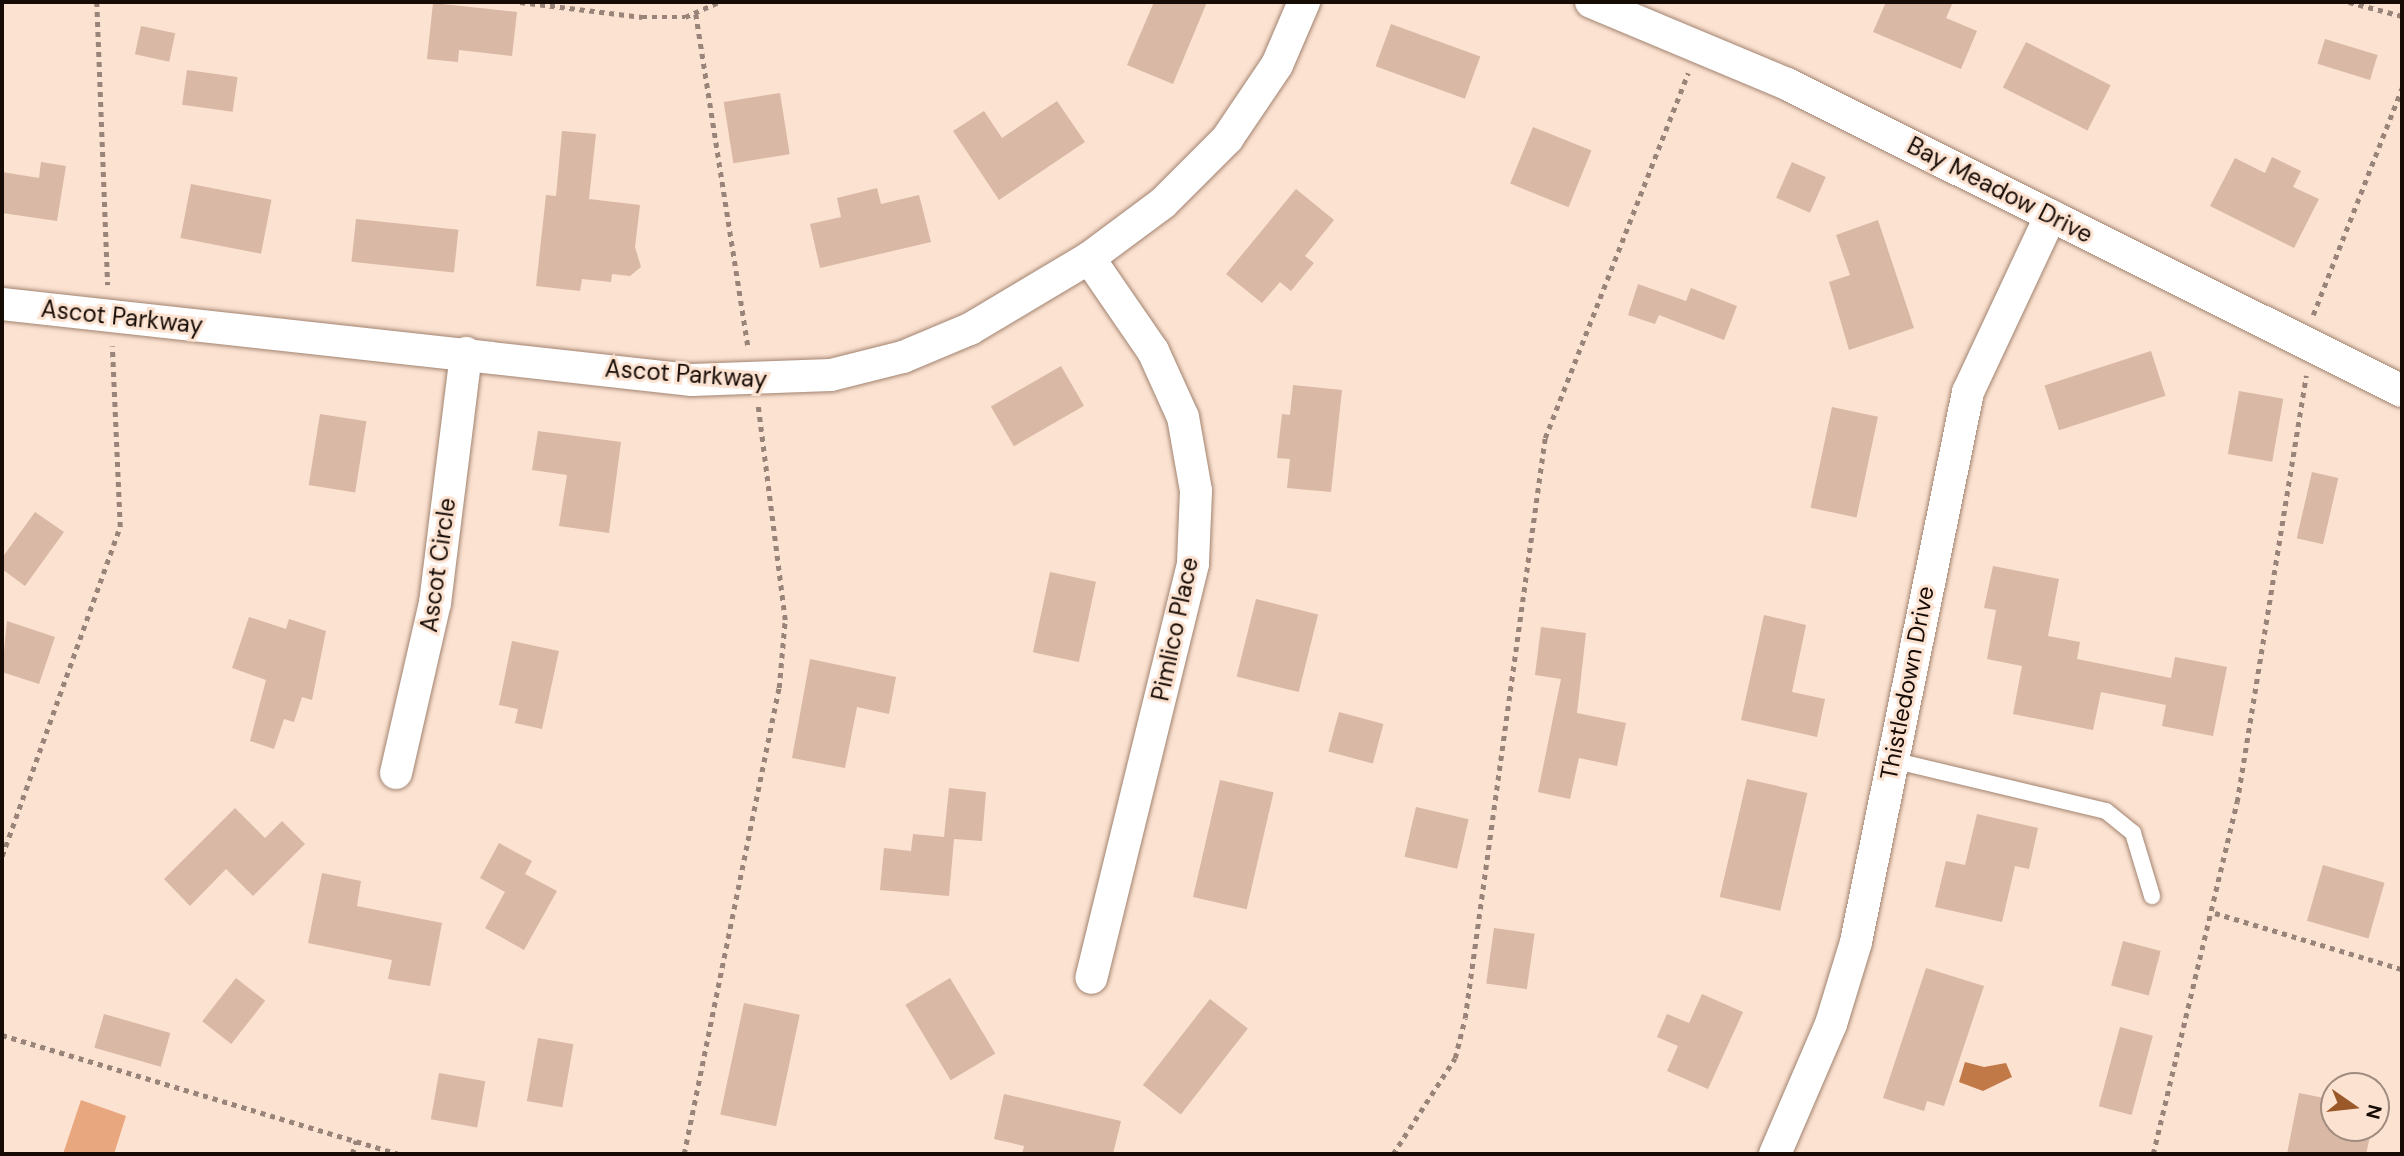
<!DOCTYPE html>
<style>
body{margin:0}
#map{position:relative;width:2404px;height:1156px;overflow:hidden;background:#fce2d1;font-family:"DM Sans",sans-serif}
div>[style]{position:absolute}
.green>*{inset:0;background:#e8a77e}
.water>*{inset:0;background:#c27948}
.building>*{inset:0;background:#d9b8a5;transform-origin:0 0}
.path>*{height:4.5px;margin-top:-2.25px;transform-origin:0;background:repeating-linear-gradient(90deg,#988478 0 5px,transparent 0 10px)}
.roads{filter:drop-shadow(0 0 2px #a18370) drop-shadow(0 0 2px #a18370)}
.lane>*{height:16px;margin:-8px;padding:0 8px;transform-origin:8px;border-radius:8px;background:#fff}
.street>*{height:32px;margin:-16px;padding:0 16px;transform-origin:16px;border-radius:16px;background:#fff}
span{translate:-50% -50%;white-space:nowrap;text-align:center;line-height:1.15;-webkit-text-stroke:6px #fce2d1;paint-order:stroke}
.street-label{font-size:24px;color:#160b05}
.frame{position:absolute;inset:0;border:4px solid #160b05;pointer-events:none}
.north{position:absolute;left:2320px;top:1072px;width:70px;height:70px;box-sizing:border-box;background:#fce2d1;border:2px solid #a08c7f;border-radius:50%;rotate:104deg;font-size:19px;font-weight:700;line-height:28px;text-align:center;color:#160b05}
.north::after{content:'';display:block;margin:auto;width:24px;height:32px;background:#9b5828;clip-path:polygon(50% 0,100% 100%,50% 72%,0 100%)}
</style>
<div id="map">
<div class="green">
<div style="clip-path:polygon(81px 1100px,126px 1116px,114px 1154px,63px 1154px)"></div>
</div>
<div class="water">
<div style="clip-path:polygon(1965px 1062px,1984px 1067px,2006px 1063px,2012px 1077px,1983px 1091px,1959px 1082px)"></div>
</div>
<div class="building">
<div style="clip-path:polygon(1154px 2px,1207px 2px,1173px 84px,1127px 65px)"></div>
<div style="clip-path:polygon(1886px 2px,1953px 2px,1946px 18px,1977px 31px,1961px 69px,1873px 32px)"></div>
<div style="clip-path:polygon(433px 3px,517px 12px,512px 56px,459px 50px,458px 62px,427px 59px)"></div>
<div style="left:1391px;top:24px;width:95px;height:45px;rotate:20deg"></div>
<div style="left:141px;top:26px;width:35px;height:29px;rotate:12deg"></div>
<div style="left:2325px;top:39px;width:55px;height:26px;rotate:17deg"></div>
<div style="left:2026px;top:42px;width:95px;height:51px;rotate:27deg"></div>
<div style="left:187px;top:70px;width:51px;height:35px;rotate:8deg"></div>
<div style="left:780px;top:93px;width:62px;height:57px;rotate:81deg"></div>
<div style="clip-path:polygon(1057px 101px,1085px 142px,999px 200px,953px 131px,984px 111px,1002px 138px)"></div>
<div style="left:1533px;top:127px;width:63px;height:61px;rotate:22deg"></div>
<div style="clip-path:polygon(562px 131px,596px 134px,589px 199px,640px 205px,635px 247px,641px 267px,630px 276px,612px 274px,611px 282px,582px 279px,580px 291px,536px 286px,546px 195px,556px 196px)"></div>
<div style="clip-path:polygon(2272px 157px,2301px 171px,2293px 187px,2319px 199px,2294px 248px,2210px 206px,2235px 158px,2265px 173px)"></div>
<div style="clip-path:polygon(41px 162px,66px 166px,57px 221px,2px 213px,2px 172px,39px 178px)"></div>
<div style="left:1792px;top:162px;width:37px;height:39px;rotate:24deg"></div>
<div style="left:191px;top:184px;width:82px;height:55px;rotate:11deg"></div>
<div style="clip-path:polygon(877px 188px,881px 204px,919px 195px,931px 242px,820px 268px,810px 224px,841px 217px,837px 198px)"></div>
<div style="clip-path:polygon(1296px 189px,1334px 220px,1305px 256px,1314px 263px,1291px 291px,1280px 282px,1262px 303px,1226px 274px)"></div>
<div style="left:356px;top:219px;width:103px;height:43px;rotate:6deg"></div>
<div style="clip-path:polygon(1878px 220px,1914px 328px,1849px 350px,1829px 282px,1850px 275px,1836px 235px)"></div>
<div style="clip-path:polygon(1638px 284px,1686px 301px,1691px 288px,1737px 306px,1724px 340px,1659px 315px,1655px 324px,1628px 315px)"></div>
<div style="left:2151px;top:351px;width:47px;height:112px;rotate:72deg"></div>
<div style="left:1061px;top:366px;width:46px;height:81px;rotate:60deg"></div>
<div style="clip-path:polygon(1293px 385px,1342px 390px,1331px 492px,1287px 488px,1290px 459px,1277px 458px,1282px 414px,1290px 415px)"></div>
<div style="left:2239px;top:391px;width:45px;height:64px;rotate:10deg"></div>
<div style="left:1832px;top:407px;width:47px;height:103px;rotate:12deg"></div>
<div style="left:320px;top:414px;width:47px;height:72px;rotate:9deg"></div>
<div style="clip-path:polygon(538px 431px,621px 442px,609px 533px,559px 526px,567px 475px,532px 470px)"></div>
<div style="left:2312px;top:472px;width:27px;height:68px;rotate:13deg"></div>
<div style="clip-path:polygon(35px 512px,64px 532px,25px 586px,2px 569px,2px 558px)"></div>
<div style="clip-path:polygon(1993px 566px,2059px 579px,2048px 636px,2080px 642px,2077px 659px,2171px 678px,2175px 657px,2227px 667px,2213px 736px,2162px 726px,2166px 705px,2101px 692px,2093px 730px,2013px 714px,2022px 666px,1987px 659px,1996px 610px,1984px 608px)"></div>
<div style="left:1050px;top:572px;width:47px;height:82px;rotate:12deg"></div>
<div style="left:1256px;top:599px;width:64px;height:80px;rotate:14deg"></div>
<div style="clip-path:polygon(1764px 615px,1806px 625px,1792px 692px,1825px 699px,1817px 737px,1741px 720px)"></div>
<div style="clip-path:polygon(249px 617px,286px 629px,289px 619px,326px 631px,312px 700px,302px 697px,294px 722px,284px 719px,274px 749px,250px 741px,266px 680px,232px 668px)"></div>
<div style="clip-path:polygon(7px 621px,55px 637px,39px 684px,2px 672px)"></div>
<div style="clip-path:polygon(1541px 627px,1586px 633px,1577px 713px,1626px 723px,1617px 766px,1579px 758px,1570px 799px,1538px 792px,1561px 679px,1535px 675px)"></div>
<div style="clip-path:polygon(512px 641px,559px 651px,542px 729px,515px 723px,518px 709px,499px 705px)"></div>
<div style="clip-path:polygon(810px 659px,896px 677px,889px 714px,857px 707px,845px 768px,792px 758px)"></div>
<div style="left:1339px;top:712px;width:46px;height:41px;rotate:15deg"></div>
<div style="left:1747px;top:779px;width:62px;height:121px;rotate:13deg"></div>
<div style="left:1220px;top:780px;width:55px;height:120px;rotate:13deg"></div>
<div style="clip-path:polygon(949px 788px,986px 792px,982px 841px,954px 839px,949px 896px,880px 890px,884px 848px,911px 851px,913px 834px,944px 837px)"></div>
<div style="left:1416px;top:807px;width:54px;height:51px;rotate:13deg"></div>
<div style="clip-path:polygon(235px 808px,265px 838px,282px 821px,305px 844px,253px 896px,226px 869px,190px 906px,164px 879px)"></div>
<div style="clip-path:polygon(1977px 814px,2038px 828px,2029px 869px,2015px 866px,2002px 922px,1935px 907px,1946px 861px,1965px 865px)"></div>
<div style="clip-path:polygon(499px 843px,532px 861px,525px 874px,557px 891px,524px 950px,485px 928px,505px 892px,480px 878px)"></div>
<div style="left:2323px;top:865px;width:64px;height:58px;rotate:16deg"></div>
<div style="clip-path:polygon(322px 873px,361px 881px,357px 906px,442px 923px,430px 986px,388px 979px,392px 960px,308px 943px)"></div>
<div style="left:1494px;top:928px;width:41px;height:56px;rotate:8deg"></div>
<div style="left:2123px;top:941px;width:39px;height:46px;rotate:15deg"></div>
<div style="clip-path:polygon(1926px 968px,1984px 986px,1944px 1106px,1927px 1101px,1924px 1111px,1883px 1098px)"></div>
<div style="left:236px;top:978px;width:37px;height:55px;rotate:38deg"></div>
<div style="left:950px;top:978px;width:88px;height:52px;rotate:59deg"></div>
<div style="clip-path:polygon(1702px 994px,1743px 1012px,1708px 1089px,1667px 1071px,1678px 1046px,1657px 1037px,1667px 1014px,1689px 1023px)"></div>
<div style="left:1210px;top:999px;width:48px;height:109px;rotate:38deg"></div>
<div style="left:744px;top:1003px;width:57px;height:114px;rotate:12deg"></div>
<div style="left:104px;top:1014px;width:69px;height:35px;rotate:16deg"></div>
<div style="left:2120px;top:1027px;width:34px;height:82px;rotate:15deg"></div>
<div style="left:538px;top:1038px;width:36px;height:64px;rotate:10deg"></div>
<div style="left:439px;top:1073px;width:47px;height:47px;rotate:10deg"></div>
<div style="clip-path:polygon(2299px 1093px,2334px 1100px,2334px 1128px,2372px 1128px,2366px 1154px,2287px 1154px)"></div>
<div style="clip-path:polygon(1004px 1094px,1121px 1121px,1113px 1154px,1022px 1154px,1024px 1146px,994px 1139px)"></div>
</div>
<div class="path">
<div style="left:97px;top:2px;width:283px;rotate:87.8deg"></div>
<div style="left:520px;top:2px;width:123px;rotate:7deg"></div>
<div style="left:642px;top:17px;width:43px"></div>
<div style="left:685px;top:17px;width:37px;rotate:-24deg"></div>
<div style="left:2349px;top:2px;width:55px;rotate:14.8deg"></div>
<div style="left:696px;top:14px;width:337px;rotate:81.1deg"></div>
<div style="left:2313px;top:315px;width:244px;rotate:-68.6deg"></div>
<div style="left:2px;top:856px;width:350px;rotate:-70.3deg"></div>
<div style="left:120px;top:527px;width:181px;rotate:-92.5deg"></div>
<div style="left:2215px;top:913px;width:195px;rotate:16.7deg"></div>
<div style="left:2px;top:1035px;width:414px;rotate:16.7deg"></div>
<div style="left:352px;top:1154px;width:14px;rotate:-73deg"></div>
<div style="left:684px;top:1154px;width:476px;rotate:-78.5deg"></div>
<div style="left:779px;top:688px;width:68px;rotate:-85deg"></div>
<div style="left:785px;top:620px;width:215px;rotate:-97.2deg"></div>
<div style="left:1393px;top:1154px;width:114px;rotate:-57.1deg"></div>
<div style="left:1455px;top:1058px;width:41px;rotate:-76deg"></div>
<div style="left:1465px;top:1018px;width:585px;rotate:-82.15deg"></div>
<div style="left:1545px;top:438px;width:392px;rotate:-68.6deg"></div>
<div style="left:2153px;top:1154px;width:362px;rotate:-76.6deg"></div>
<div style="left:2237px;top:802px;width:432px;rotate:-80.8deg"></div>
</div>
<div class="roads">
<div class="lane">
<div style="left:1892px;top:760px;width:220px;rotate:13.4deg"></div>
<div style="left:2106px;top:811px;width:35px;rotate:39deg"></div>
<div style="left:2133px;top:833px;width:66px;rotate:73.2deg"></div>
</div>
<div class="street">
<div style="left:1591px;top:2px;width:212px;rotate:22.7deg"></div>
<div style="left:1787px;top:84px;width:687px;rotate:26.53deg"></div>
<div style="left:1089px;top:258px;width:113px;rotate:55.5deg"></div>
<div style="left:1153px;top:351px;width:72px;rotate:65.6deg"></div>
<div style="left:1183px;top:417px;width:75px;rotate:80deg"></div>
<div style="left:1196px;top:491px;width:73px;rotate:92.4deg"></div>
<div style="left:1193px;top:564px;width:426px;rotate:103.8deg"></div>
<div style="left:2px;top:304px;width:694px;rotate:6.29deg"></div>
<div style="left:692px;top:380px;width:139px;rotate:-2.1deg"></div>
<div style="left:831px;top:375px;width:74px;rotate:-14deg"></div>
<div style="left:903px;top:357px;width:73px;rotate:-22.7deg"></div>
<div style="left:970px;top:329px;width:139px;rotate:-30.8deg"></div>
<div style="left:1089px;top:258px;width:92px;rotate:-36.6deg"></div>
<div style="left:1163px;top:203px;width:91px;rotate:-45deg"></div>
<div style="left:1227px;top:139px;width:89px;rotate:-56deg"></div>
<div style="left:1277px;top:65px;width:69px;rotate:-66.8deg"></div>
<div style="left:396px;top:773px;width:174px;rotate:-77.1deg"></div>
<div style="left:435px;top:603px;width:252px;rotate:-82.9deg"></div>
<div style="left:1775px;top:1154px;width:142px;rotate:-66.7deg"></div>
<div style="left:1831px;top:1024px;width:86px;rotate:-73deg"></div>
<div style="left:1856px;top:942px;width:561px;rotate:-78.49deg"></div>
<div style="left:1968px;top:392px;width:195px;rotate:-64.9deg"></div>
</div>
</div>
<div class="street-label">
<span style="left:2000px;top:190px;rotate:27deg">Bay Meadow Drive</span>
<span style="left:122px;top:317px;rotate:6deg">Ascot Parkway</span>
<span style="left:686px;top:374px;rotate:4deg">Ascot Parkway</span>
<span style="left:438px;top:565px;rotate:-82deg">Ascot Circle</span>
<span style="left:1175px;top:629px;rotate:-78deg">Pimlico Place</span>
<span style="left:1907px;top:683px;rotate:-79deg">Thistledown Drive</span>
</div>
<div class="frame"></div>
<div class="north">N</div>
</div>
